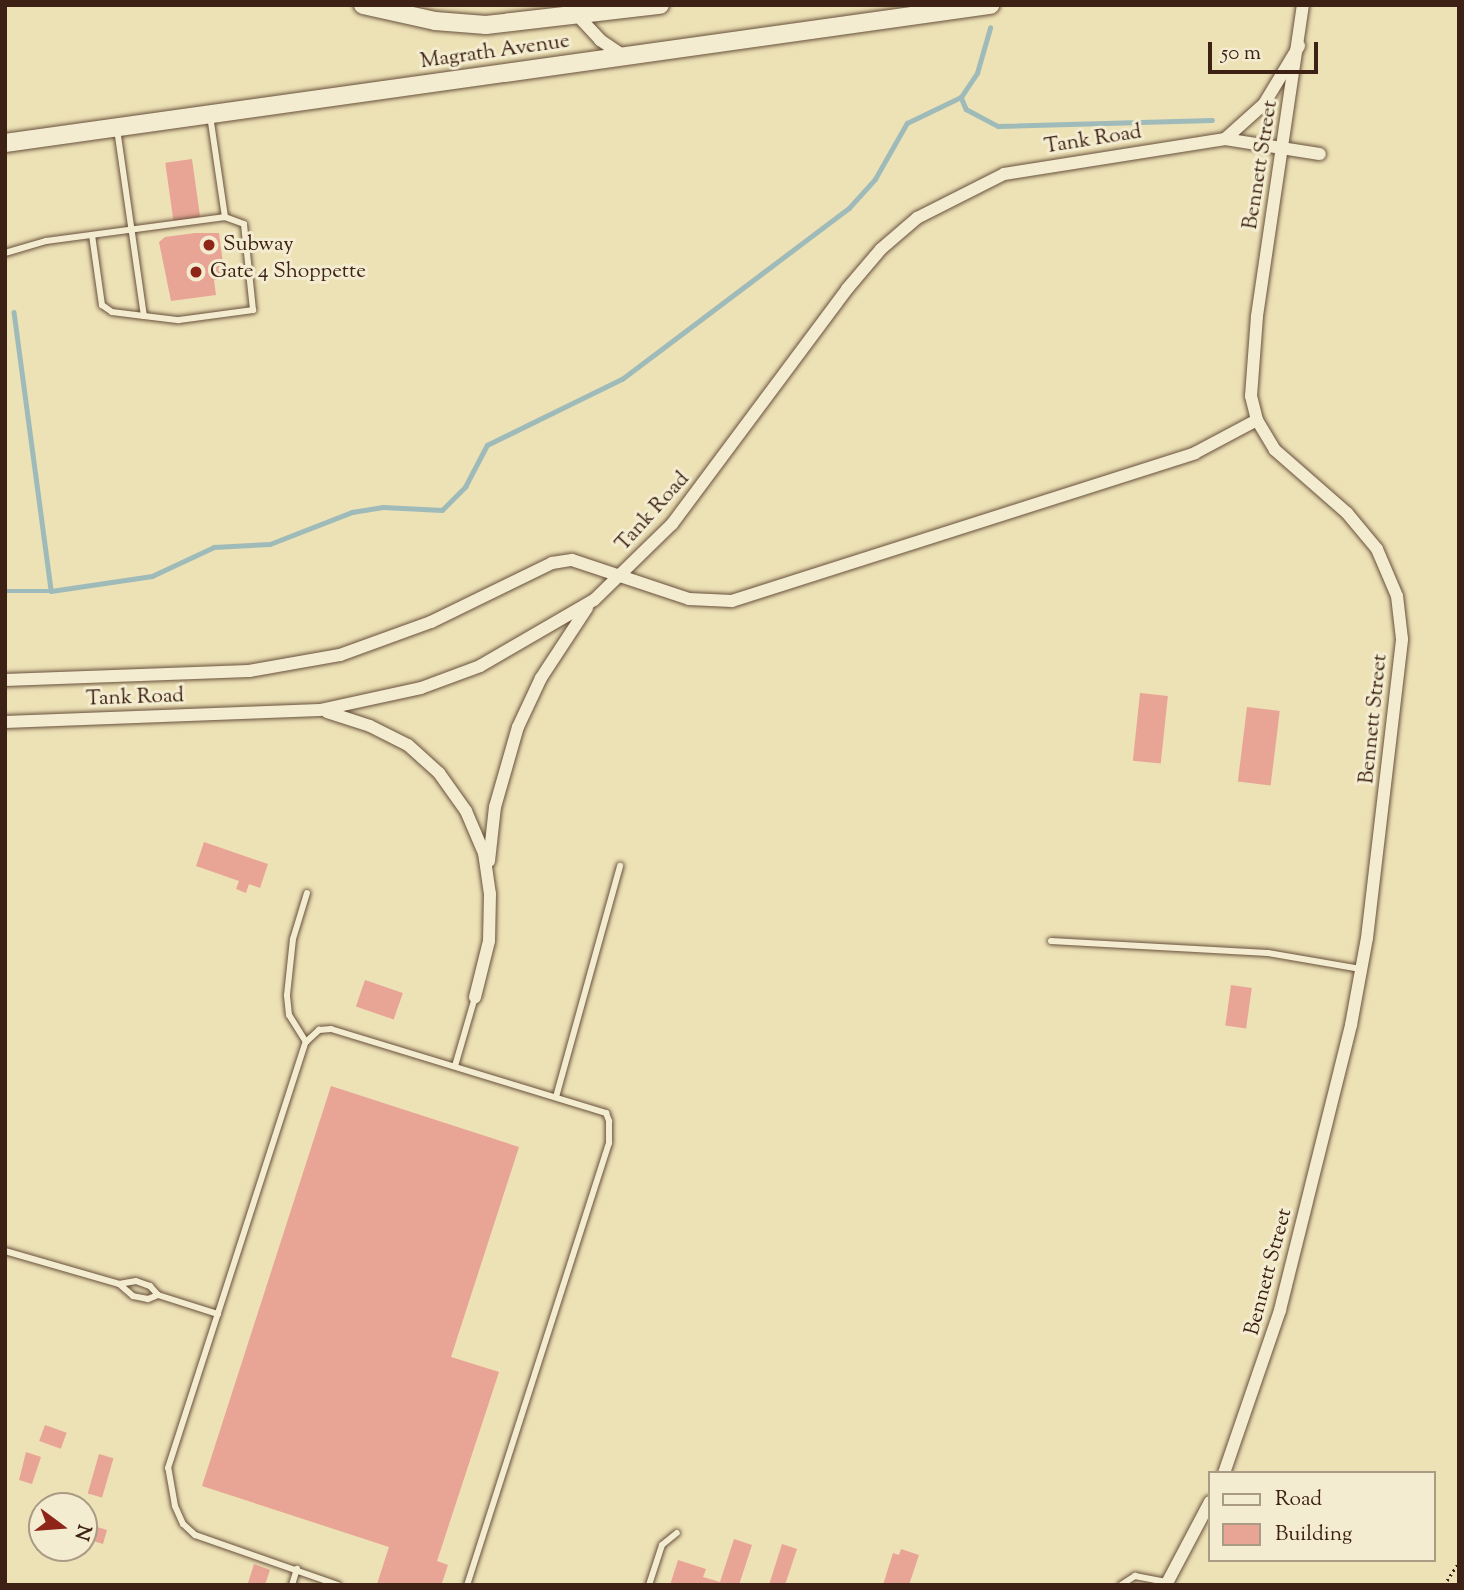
<!DOCTYPE html>
<style>
body{margin:0}
#map{position:relative;width:1464px;height:1590px;overflow:hidden;background:#ede1b6;font-family:"Sorts Mill Goudy",serif}
div>[style]{position:absolute}
.stream>*{height:4.5px;margin:-2.25px;padding:0 2.25px;transform-origin:2.25px;border-radius:2.25px;background:#9ebbb9}
.building>*{inset:0;background:#e8a495;transform-origin:0 0}
.path>*{height:2.5px;margin-top:-1.25px;transform-origin:0;background:repeating-linear-gradient(90deg,#3c2114 0 2px,transparent 0 5.5px)}
.roads{filter:drop-shadow(0 0 2px #68513c) drop-shadow(0 0 2px #68513c)}
.lane>*{height:6px;margin:-3px;padding:0 3px;transform-origin:3px;border-radius:3px;background:#f3ecd0}
.street>*{height:12px;margin:-6px;padding:0 6px;transform-origin:6px;border-radius:6px;background:#f3ecd0}
.secondary>*{height:18px;margin:-9px;padding:0 9px;transform-origin:9px;border-radius:9px;background:#f3ecd0}
.dots>*{width:19px;height:19px;translate:-50% -50%;box-sizing:border-box;border:4px solid #f3ecd0;border-radius:50%}
span{translate:-50% -50%;white-space:nowrap;text-align:center;line-height:1.15;-webkit-text-stroke:6px #f3ecd0;paint-order:stroke}
.street-label{font-size:21px;color:#3c2114}
.poi-label{font-size:21px;color:#3c2114}
.left{translate:0 -50%;text-align:left}
.frame{position:absolute;inset:0;border:7px solid #3c2114;pointer-events:none}
.legend{position:absolute;left:1208px;top:1471px;width:228px;height:91px;box-sizing:border-box;background:#f3ecd0;border:2px solid #aa9b85;margin:0;padding:9px 12px;list-style:none;font-size:21px;color:#3c2114}
.legend li{display:flex;align-items:center;gap:14px;height:35px}
.legend b{width:35px;border:2px solid #aa9b85}
.north{position:absolute;left:28px;top:1492px;width:70px;height:70px;box-sizing:border-box;background:#f3ecd0;border:2px solid #aa9b85;border-radius:50%;rotate:106deg;font-size:19px;font-weight:700;line-height:28px;text-align:center;color:#3c2114}
.north::after{content:'';display:block;margin:auto;width:24px;height:32px;background:#8f2418;clip-path:polygon(50% 0,100% 100%,50% 72%,0 100%)}
.scale{position:absolute;left:1208px;top:42px;width:110px;height:32px;box-sizing:border-box;border:4px solid #3c2114;border-top:0;padding-left:9px;font-size:21px;line-height:24px;white-space:nowrap;color:#3c2114;-webkit-text-stroke:5px #f3ecd0;paint-order:stroke}
</style>
<div id="map">
<div class="stream">
<div style="left:961px;top:97px;width:13px;rotate:67deg"></div>
<div style="left:966px;top:109px;width:36px;rotate:28deg"></div>
<div style="left:998px;top:126px;width:214px;rotate:-1.6deg"></div>
<div style="left:14px;top:312px;width:281px;rotate:82.4deg"></div>
<div style="left:5px;top:591px;width:46px"></div>
<div style="left:51px;top:591px;width:102px;rotate:-8.4deg"></div>
<div style="left:152px;top:576px;width:68px;rotate:-25.1deg"></div>
<div style="left:214px;top:547px;width:56px;rotate:-3.1deg"></div>
<div style="left:270px;top:544px;width:88px;rotate:-21.3deg"></div>
<div style="left:352px;top:512px;width:31px;rotate:-9deg"></div>
<div style="left:383px;top:507px;width:59px;rotate:2.9deg"></div>
<div style="left:442px;top:510px;width:33px;rotate:-45deg"></div>
<div style="left:465px;top:487px;width:47px;rotate:-62.4deg"></div>
<div style="left:487px;top:445px;width:150px;rotate:-26.1deg"></div>
<div style="left:622px;top:379px;width:284px;rotate:-37deg"></div>
<div style="left:849px;top:208px;width:39px;rotate:-48deg"></div>
<div style="left:875px;top:179px;width:64px;rotate:-60.3deg"></div>
<div style="left:907px;top:123px;width:60px;rotate:-25.7deg"></div>
<div style="left:961px;top:97px;width:29px;rotate:-56deg"></div>
<div style="left:977px;top:73px;width:47px;rotate:-73.9deg"></div>
</div>
<div class="building">
<div style="left:192px;top:159px;width:60px;height:27px;rotate:82deg"></div>
<div style="clip-path:polygon(195px 233px,219px 233px,225px 279px,214px 280px,216px 295px,171px 301px,159px 242px,165px 237px)"></div>
<div style="left:1140px;top:693px;width:28px;height:68px;rotate:6deg"></div>
<div style="left:1247px;top:707px;width:33px;height:75px;rotate:7deg"></div>
<div style="clip-path:polygon(204px 842px,268px 864px,260px 888px,249px 884px,246px 893px,236px 889px,239px 881px,196px 866px)"></div>
<div style="left:365px;top:980px;width:40px;height:28px;rotate:19deg"></div>
<div style="left:1231px;top:985px;width:21px;height:41px;rotate:8deg"></div>
<div style="clip-path:polygon(331px 1086px,519px 1147px,451px 1357px,499px 1372px,437px 1561px,448px 1565px,442px 1583px,377px 1584px,389px 1547px,202px 1486px)"></div>
<div style="left:45px;top:1425px;width:23px;height:17px;rotate:20deg"></div>
<div style="clip-path:polygon(26px 1452px,41px 1457px,32px 1484px,19px 1480px)"></div>
<div style="left:99px;top:1454px;width:15px;height:41px;rotate:16deg"></div>
<div style="clip-path:polygon(84px 1514px,97px 1518px,94px 1526px,107px 1530px,103px 1544px,84px 1538px)"></div>
<div style="clip-path:polygon(734px 1539px,752px 1545px,739px 1585px,670px 1585px,678px 1560px,706px 1569px,703px 1577px,720px 1582px)"></div>
<div style="clip-path:polygon(782px 1544px,797px 1549px,785px 1585px,769px 1585px)"></div>
<div style="clip-path:polygon(901px 1549px,919px 1555px,909px 1585px,883px 1585px,893px 1553px,899px 1555px)"></div>
<div style="clip-path:polygon(254px 1564px,270px 1570px,265px 1585px,241px 1585px,248px 1583px)"></div>
</div>
<div class="path">
<div style="left:1444px;top:1585px;width:27px;rotate:-57deg"></div>
</div>
<div class="roads">
<div class="lane">
<div style="left:117px;top:129px;width:189px;rotate:81.8deg"></div>
<div style="left:144px;top:316px;width:35px;rotate:7deg"></div>
<div style="left:179px;top:320px;width:75px;rotate:-7.7deg"></div>
<div style="left:253px;top:310px;width:86px;rotate:-96deg"></div>
<div style="left:244px;top:224px;width:20px;rotate:-160deg"></div>
<div style="left:92px;top:235px;width:71px;rotate:81.9deg"></div>
<div style="left:102px;top:305px;width:12px;rotate:35deg"></div>
<div style="left:112px;top:312px;width:32px;rotate:7deg"></div>
<div style="left:5px;top:253px;width:43px;rotate:-16.3deg"></div>
<div style="left:46px;top:241px;width:181px;rotate:-7.6deg"></div>
<div style="left:225px;top:217px;width:102px;rotate:-98.4deg"></div>
<div style="left:1051px;top:941px;width:217px;rotate:3.2deg"></div>
<div style="left:1268px;top:953px;width:94px;rotate:9.8deg"></div>
<div style="left:306px;top:1042px;width:32px;rotate:-122deg"></div>
<div style="left:289px;top:1015px;width:20px;rotate:-96deg"></div>
<div style="left:287px;top:995px;width:56px;rotate:-83.9deg"></div>
<div style="left:293px;top:939px;width:48px;rotate:-73.1deg"></div>
<div style="left:455px;top:1066px;width:72px;rotate:-73.8deg"></div>
<div style="left:556px;top:1097px;width:240px;rotate:-74.5deg"></div>
<div style="left:5px;top:1251px;width:119px;rotate:16.1deg"></div>
<div style="left:158px;top:1295px;width:11px;rotate:158deg"></div>
<div style="left:148px;top:1299px;width:15px;rotate:-169deg"></div>
<div style="left:133px;top:1296px;width:18px;rotate:-139deg"></div>
<div style="left:119px;top:1284px;width:17px;rotate:-10deg"></div>
<div style="left:136px;top:1281px;width:15px;rotate:20deg"></div>
<div style="left:150px;top:1286px;width:12px;rotate:48deg"></div>
<div style="left:158px;top:1295px;width:63px;rotate:17.6deg"></div>
<div style="left:292px;top:1585px;width:17px;rotate:-73deg"></div>
<div style="left:338px;top:1585px;width:151px;rotate:-160.7deg"></div>
<div style="left:195px;top:1535px;width:16px;rotate:-137deg"></div>
<div style="left:183px;top:1524px;width:20px;rotate:-114deg"></div>
<div style="left:175px;top:1506px;width:39px;rotate:-100deg"></div>
<div style="left:168px;top:1468px;width:448px;rotate:-72.1deg"></div>
<div style="left:306px;top:1042px;width:18px;rotate:-43deg"></div>
<div style="left:319px;top:1030px;width:12px;rotate:-5deg"></div>
<div style="left:331px;top:1029px;width:288px;rotate:17deg"></div>
<div style="left:606px;top:1113px;width:9px;rotate:69deg"></div>
<div style="left:609px;top:1121px;width:22px;rotate:90deg"></div>
<div style="left:609px;top:1143px;width:464px;rotate:107.8deg"></div>
<div style="left:649px;top:1585px;width:42px;rotate:-72deg"></div>
<div style="left:662px;top:1545px;width:19px;rotate:-39deg"></div>
<div style="left:1121px;top:1585px;width:17px;rotate:-33deg"></div>
<div style="left:1135px;top:1576px;width:33px;rotate:11deg"></div>
</div>
<div class="street">
<div style="left:575px;top:5px;width:11px;rotate:75deg"></div>
<div style="left:578px;top:16px;width:33px;rotate:47deg"></div>
<div style="left:600px;top:40px;width:30px;rotate:34deg"></div>
<div style="left:1225px;top:139px;width:96px;rotate:9deg"></div>
<div style="left:5px;top:680px;width:244px;rotate:-2.1deg"></div>
<div style="left:249px;top:671px;width:92px;rotate:-10deg"></div>
<div style="left:340px;top:655px;width:97px;rotate:-19.9deg"></div>
<div style="left:431px;top:622px;width:135px;rotate:-26deg"></div>
<div style="left:552px;top:563px;width:20px;rotate:-9deg"></div>
<div style="left:572px;top:560px;width:123px;rotate:18.4deg"></div>
<div style="left:689px;top:599px;width:43px;rotate:2.7deg"></div>
<div style="left:732px;top:601px;width:486px;rotate:-17.7deg"></div>
<div style="left:1195px;top:453px;width:70px;rotate:-28deg"></div>
<div style="left:327px;top:712px;width:45px;rotate:18deg"></div>
<div style="left:370px;top:726px;width:42px;rotate:26.6deg"></div>
<div style="left:408px;top:745px;width:42px;rotate:42.1deg"></div>
<div style="left:439px;top:773px;width:47px;rotate:54.6deg"></div>
<div style="left:466px;top:811px;width:46px;rotate:66.8deg"></div>
<div style="left:484px;top:853px;width:41px;rotate:81.7deg"></div>
<div style="left:490px;top:894px;width:47px;rotate:91.2deg"></div>
<div style="left:489px;top:941px;width:58px;rotate:104deg"></div>
<div style="left:5px;top:722px;width:315px;rotate:-2.2deg"></div>
<div style="left:320px;top:710px;width:103px;rotate:-12.3deg"></div>
<div style="left:421px;top:688px;width:63px;rotate:-20.4deg"></div>
<div style="left:480px;top:666px;width:132px;rotate:-30.1deg"></div>
<div style="left:594px;top:600px;width:109px;rotate:-44.3deg"></div>
<div style="left:672px;top:524px;width:293px;rotate:-53.3deg"></div>
<div style="left:847px;top:289px;width:52px;rotate:-49.6deg"></div>
<div style="left:881px;top:249px;width:48px;rotate:-40.7deg"></div>
<div style="left:917px;top:218px;width:97px;rotate:-26.8deg"></div>
<div style="left:1004px;top:174px;width:224px;rotate:-9deg"></div>
<div style="left:1225px;top:139px;width:52px;rotate:-41.9deg"></div>
<div style="left:1264px;top:104px;width:68px;rotate:-58.9deg"></div>
<div style="left:489px;top:861px;width:54px;rotate:-83.7deg"></div>
<div style="left:495px;top:807px;width:83px;rotate:-74deg"></div>
<div style="left:518px;top:727px;width:54px;rotate:-64.9deg"></div>
<div style="left:541px;top:678px;width:84px;rotate:-56.7deg"></div>
<div style="left:1224px;top:1473px;width:172px;rotate:-71deg"></div>
<div style="left:1280px;top:1310px;width:294px;rotate:-76deg"></div>
<div style="left:1351px;top:1025px;width:88px;rotate:-79.6deg"></div>
<div style="left:1367px;top:938px;width:301px;rotate:-83.3deg"></div>
<div style="left:1402px;top:639px;width:43px;rotate:-96.6deg"></div>
<div style="left:1397px;top:596px;width:51px;rotate:-113.1deg"></div>
<div style="left:1377px;top:549px;width:47px;rotate:-129.8deg"></div>
<div style="left:1347px;top:513px;width:96px;rotate:-138.8deg"></div>
<div style="left:1275px;top:450px;width:35px;rotate:-121deg"></div>
<div style="left:1257px;top:420px;width:25px;rotate:-104deg"></div>
<div style="left:1251px;top:396px;width:80px;rotate:-85.7deg"></div>
<div style="left:1257px;top:316px;width:314px;rotate:-81.6deg"></div>
<div style="left:1166px;top:1585px;width:94px;rotate:-62.1deg"></div>
</div>
<div class="secondary">
<div style="left:363px;top:5px;width:74px;rotate:12.5deg"></div>
<div style="left:435px;top:21px;width:51px;rotate:4.5deg"></div>
<div style="left:486px;top:25px;width:175px;rotate:-6.6deg"></div>
<div style="left:5px;top:143px;width:995px;rotate:-7.98deg"></div>
</div>
</div>
<div class="dots">
<div style="left:209px;top:245px;background:#8f2418"></div>
<div style="left:196px;top:272px;background:#8f2418"></div>
</div>
<div class="street-label">
<span style="left:495px;top:52px;rotate:-8deg">Magrath Avenue</span>
<span style="left:1093px;top:140px;rotate:-9deg">Tank Road</span>
<span style="left:1261px;top:165px;rotate:-81deg">Bennett Street</span>
<span style="left:653px;top:512px;rotate:-48deg">Tank Road</span>
<span style="left:135px;top:698px;rotate:-2deg">Tank Road</span>
<span style="left:1374px;top:719px;rotate:-84deg">Bennett Street</span>
<span style="left:1269px;top:1272px;rotate:-75deg">Bennett Street</span>
</div>
<div class="poi-label">
<span class="left" style="left:223px;top:245px">Subway</span>
<span class="left" style="left:210px;top:272px">Gate 4 Shoppette</span>
</div>
<div class="frame"></div>
<ul class="legend">
<li><b style="height:9px;background:#f3ecd0"></b>Road</li>
<li><b style="height:19px;background:#e8a495"></b>Building</li>
</ul>
<div class="north">N</div>
<div class="scale">50 m</div>
</div>
